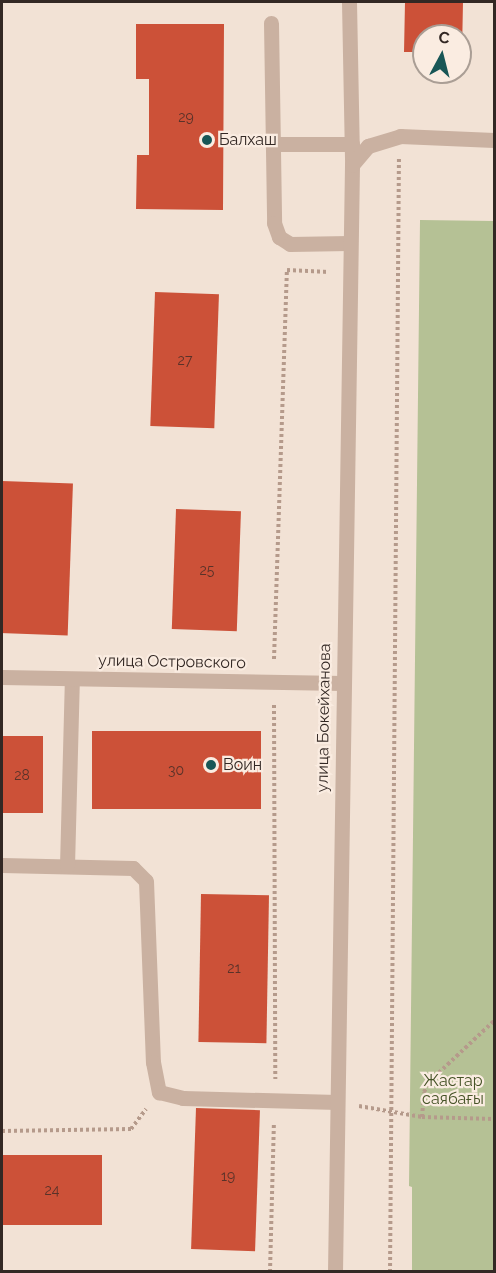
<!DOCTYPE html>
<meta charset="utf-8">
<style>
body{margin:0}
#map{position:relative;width:496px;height:1273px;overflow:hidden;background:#f2e2d5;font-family:Raleway,sans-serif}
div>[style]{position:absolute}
.green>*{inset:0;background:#b5c195}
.building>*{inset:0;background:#cc5138;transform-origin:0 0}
.path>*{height:4px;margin-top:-2px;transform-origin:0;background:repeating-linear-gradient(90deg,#b59a8b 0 3px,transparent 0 6px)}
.service>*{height:15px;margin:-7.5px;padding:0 7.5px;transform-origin:7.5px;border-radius:7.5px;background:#cab1a1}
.minor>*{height:15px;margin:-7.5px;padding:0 7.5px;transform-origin:7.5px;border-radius:7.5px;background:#cab1a1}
.tertiary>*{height:15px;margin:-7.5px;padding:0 7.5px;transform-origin:7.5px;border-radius:7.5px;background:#cab1a1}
.dots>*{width:16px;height:16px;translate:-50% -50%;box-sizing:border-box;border:3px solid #faece1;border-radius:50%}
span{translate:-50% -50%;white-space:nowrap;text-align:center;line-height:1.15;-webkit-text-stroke:4.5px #faece1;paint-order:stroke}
.number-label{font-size:14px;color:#593229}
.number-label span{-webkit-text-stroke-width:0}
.poi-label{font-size:16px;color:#332824}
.left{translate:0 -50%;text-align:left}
.street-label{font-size:16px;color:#332824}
.park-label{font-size:16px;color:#465327}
.frame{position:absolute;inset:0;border:3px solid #332824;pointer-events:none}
.north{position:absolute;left:412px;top:24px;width:60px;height:60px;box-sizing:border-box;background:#faece1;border:2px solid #aa9e95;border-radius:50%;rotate:7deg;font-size:16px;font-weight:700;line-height:24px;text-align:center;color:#332824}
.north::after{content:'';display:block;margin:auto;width:21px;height:27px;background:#185656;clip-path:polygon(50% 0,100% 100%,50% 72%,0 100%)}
</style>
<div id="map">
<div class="green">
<div style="clip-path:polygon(420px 220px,494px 221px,494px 1271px,412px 1271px,412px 1187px,409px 1186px)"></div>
</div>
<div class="building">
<div style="clip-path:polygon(405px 2px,463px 2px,462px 53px,460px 36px,424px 36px,424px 52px,404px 52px)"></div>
<div style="clip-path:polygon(136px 24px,224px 24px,223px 210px,136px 209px,137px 155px,149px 155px,149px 79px,136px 79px)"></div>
<div style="left:155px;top:292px;width:64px;height:134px;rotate:2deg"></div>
<div style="left:2px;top:481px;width:71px;height:152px;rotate:2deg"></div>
<div style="left:176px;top:509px;width:65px;height:120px;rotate:2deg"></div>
<div style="left:92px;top:731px;width:169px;height:78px"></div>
<div style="left:2px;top:736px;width:41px;height:77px"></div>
<div style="left:201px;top:894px;width:68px;height:148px;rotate:1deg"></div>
<div style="left:196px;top:1108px;width:64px;height:141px;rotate:2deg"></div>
<div style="left:2px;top:1155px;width:100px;height:70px"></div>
</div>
<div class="path">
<div style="left:274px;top:659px;width:389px;rotate:-88.1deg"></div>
<div style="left:287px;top:270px;width:42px;rotate:2.7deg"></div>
<div style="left:274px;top:705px;width:374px;rotate:89.8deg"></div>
<div style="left:359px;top:1106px;width:64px;rotate:9.9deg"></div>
<div style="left:422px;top:1117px;width:72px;rotate:1.6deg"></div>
<div style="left:422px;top:1117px;width:25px;rotate:-85deg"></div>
<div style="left:424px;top:1092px;width:13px;rotate:-61deg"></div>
<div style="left:430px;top:1081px;width:88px;rotate:-43.2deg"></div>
<div style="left:2px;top:1131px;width:129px;rotate:-0.9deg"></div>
<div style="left:131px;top:1129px;width:25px;rotate:-53deg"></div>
<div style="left:270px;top:1272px;width:150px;rotate:-88.5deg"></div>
<div style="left:390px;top:1272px;width:1113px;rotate:-89.54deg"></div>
</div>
<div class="service">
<div style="left:349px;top:2px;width:163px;rotate:88.9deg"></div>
<div style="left:271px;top:23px;width:200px;rotate:89.1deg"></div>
<div style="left:274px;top:223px;width:15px;rotate:70deg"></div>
<div style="left:279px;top:237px;width:13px;rotate:32deg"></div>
<div style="left:290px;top:244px;width:59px;rotate:-1deg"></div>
<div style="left:275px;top:144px;width:77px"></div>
<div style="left:2px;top:865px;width:131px;rotate:1.3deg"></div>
<div style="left:133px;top:868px;width:18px;rotate:45deg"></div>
<div style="left:146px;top:881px;width:181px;rotate:87.8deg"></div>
<div style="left:153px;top:1062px;width:31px;rotate:79deg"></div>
<div style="left:159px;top:1092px;width:25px;rotate:14deg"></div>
<div style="left:183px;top:1098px;width:154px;rotate:1.5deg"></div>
<div style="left:67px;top:866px;width:187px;rotate:-88.5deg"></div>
</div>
<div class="minor">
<div style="left:2px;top:677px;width:340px;rotate:1deg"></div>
</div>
<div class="tertiary">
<div style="left:335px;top:1272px;width:1107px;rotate:-89.12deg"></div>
<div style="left:352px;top:165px;width:25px;rotate:-50deg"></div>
<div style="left:368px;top:146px;width:34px;rotate:-17deg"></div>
<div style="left:400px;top:136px;width:94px;rotate:2.4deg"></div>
</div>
<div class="dots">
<div style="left:207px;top:140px;background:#185656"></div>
<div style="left:211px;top:765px;background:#185656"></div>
</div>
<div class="number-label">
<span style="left:186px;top:117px">29</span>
<span style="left:185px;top:360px">27</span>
<span style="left:207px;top:570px">25</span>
<span style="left:176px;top:770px">30</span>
<span style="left:22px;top:775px">28</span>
<span style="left:234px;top:968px">21</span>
<span style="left:228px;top:1176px">19</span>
<span style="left:52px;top:1190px">24</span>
</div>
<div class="poi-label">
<span class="left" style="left:219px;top:140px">Балхаш</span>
<span class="left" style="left:223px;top:765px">Воин</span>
</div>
<div class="street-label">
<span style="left:172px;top:662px;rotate:1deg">улица Островского</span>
<span style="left:324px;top:718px;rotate:-89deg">улица Бокейханова</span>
</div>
<div class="park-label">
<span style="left:453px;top:1090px">Жастар<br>саябағы</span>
</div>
<div class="frame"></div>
<div class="north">С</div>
</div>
